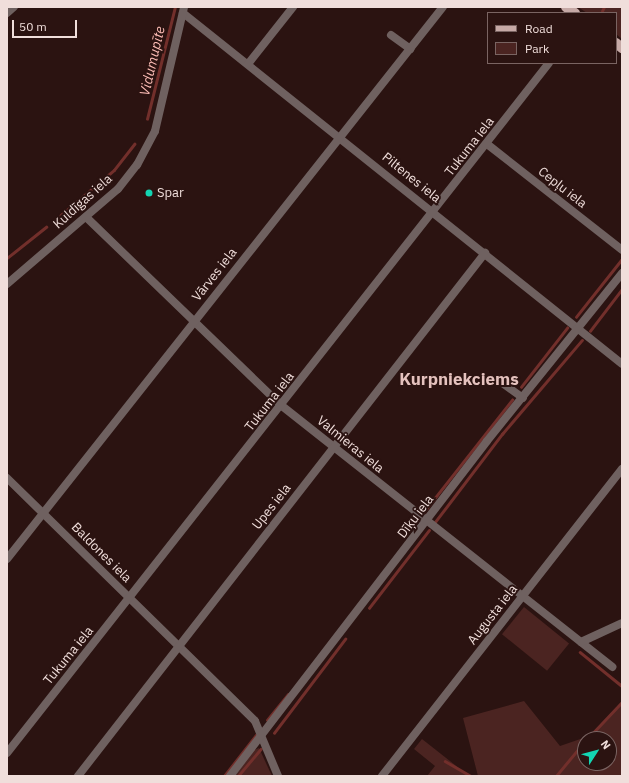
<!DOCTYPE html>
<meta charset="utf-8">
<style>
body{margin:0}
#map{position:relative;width:629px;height:783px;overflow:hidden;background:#2b1311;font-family:"IBM Plex Sans",sans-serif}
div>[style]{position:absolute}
.green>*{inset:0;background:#4b2421;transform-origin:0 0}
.stream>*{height:2.5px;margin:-1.25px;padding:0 1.25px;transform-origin:1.25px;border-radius:1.25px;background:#722f2b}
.minor>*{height:8px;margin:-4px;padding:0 4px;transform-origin:4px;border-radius:4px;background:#6f6160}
.tertiary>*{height:8px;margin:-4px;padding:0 4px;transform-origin:4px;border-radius:4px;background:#6f6160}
.primary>*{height:10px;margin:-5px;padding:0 5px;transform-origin:5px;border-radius:5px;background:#c6a9a6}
.dots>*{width:11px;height:11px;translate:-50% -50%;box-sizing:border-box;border:2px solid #2b1311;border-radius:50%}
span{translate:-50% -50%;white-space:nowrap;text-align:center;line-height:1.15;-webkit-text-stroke:4px #2b1311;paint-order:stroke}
.street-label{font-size:13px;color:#f0dedb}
.poi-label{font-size:13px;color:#f0dedb}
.left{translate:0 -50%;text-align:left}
.water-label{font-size:14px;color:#fcbcb5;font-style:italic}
.district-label{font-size:17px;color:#e5c2be;font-weight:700}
.frame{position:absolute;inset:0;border:8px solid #f0dedb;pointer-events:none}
.legend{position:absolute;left:487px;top:12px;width:130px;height:52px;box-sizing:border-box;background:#2b1311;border:1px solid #7a6462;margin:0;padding:5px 7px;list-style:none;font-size:12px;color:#f0dedb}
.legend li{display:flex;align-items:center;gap:8px;height:20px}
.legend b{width:20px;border:1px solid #7a6462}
.north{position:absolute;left:577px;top:731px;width:40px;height:40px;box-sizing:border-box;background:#2b1311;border:1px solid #7a6462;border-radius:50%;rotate:54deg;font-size:11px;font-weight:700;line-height:16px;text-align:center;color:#f0dedb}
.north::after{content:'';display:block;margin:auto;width:14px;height:18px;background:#13d5b3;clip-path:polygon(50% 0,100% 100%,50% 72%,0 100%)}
.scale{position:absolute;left:12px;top:20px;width:65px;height:18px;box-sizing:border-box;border:2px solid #f0dedb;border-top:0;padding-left:5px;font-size:12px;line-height:14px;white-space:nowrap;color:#f0dedb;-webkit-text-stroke:3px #2b1311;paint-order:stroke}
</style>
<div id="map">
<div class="green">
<div style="clip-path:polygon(578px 7px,622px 7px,622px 39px,616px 34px,616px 13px,587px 13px)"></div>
<div style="left:524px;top:607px;width:58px;height:35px;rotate:39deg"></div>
<div style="clip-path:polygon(evenodd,524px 701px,560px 746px,589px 736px,622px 703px,622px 776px,478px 776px,463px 718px,524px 701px,585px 739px,609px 739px,609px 763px,585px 763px,585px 739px)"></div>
<div style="clip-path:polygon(422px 739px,469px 776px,427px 776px,435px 766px,414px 749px)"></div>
<div style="clip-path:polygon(259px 748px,272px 776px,234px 776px,254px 750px)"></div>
</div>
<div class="stream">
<div style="left:602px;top:11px;width:4px;rotate:-63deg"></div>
<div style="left:147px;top:119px;width:115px;rotate:-76deg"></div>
<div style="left:55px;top:220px;width:77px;rotate:-40.3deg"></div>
<div style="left:114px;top:170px;width:33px;rotate:-52deg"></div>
<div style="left:7px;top:258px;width:50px;rotate:-38.5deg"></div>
<div style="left:576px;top:317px;width:74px;rotate:-51.6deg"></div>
<div style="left:590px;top:331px;width:53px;rotate:-52.7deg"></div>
<div style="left:521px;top:387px;width:75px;rotate:-52.1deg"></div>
<div style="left:423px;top:513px;width:144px;rotate:-51.8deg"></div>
<div style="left:435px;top:522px;width:111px;rotate:-52.7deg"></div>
<div style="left:502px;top:434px;width:123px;rotate:-49.6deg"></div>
<div style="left:369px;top:608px;width:98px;rotate:-52.4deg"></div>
<div style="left:580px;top:652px;width:54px;rotate:39deg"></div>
<div style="left:267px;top:720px;width:33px;rotate:-51deg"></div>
<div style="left:274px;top:733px;width:118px;rotate:-52.9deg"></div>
<div style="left:587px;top:739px;width:51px;rotate:-46.6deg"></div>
<div style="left:445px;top:761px;width:30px;rotate:30deg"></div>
<div style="left:224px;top:776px;width:52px;rotate:-52deg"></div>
<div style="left:238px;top:776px;width:35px;rotate:-50deg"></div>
<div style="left:556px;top:776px;width:45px;rotate:-50.4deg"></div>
</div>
<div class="minor">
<div style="left:7px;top:13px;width:9px;rotate:-41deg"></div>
<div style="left:183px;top:13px;width:562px;rotate:38.64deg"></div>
<div style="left:391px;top:35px;width:24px;rotate:36deg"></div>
<div style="left:248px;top:64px;width:73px;rotate:-51.7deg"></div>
<div style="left:487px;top:144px;width:172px;rotate:38.1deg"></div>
<div style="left:86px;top:217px;width:272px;rotate:44deg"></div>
<div style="left:282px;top:406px;width:421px;rotate:38.3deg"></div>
<div style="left:501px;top:382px;width:27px;rotate:36deg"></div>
<div style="left:7px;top:478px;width:347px;rotate:44.4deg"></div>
<div style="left:255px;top:721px;width:60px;rotate:67.3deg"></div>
<div style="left:7px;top:559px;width:703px;rotate:-51.7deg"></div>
<div style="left:581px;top:642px;width:45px;rotate:-24.9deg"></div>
<div style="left:7px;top:753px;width:877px;rotate:-51.85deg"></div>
<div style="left:78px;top:776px;width:663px;rotate:-52.11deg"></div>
<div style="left:230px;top:776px;width:422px;rotate:-52.5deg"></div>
<div style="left:487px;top:441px;width:216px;rotate:-51.2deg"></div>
<div style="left:382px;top:776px;width:390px;rotate:-52deg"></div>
</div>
<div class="tertiary">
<div style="left:7px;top:284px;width:146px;rotate:-40.6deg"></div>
<div style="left:118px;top:189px;width:31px;rotate:-52deg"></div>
<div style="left:137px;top:165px;width:38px;rotate:-62deg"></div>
<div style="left:155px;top:131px;width:127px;rotate:-76.8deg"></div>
</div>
<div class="primary">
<div style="left:566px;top:7px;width:11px;rotate:34deg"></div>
<div style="left:616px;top:43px;width:8px;rotate:40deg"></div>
</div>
<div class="dots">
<div style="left:149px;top:193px;background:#13d5b3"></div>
</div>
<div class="street-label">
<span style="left:470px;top:147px;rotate:-52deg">Tukuma iela</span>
<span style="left:411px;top:178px;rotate:39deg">Piltenes iela</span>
<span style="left:562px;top:188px;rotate:38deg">Cepļu iela</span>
<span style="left:83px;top:202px;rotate:-42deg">Kuldīgas iela</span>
<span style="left:215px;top:275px;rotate:-52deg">Vārves iela</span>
<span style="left:270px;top:402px;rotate:-52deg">Tukuma iela</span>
<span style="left:350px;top:445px;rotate:39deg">Valmieras iela</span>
<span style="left:272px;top:507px;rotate:-52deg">Upes iela</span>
<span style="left:416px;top:517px;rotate:-53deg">Dīķu iela</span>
<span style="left:101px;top:553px;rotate:45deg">Baldones iela</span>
<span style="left:493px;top:615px;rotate:-52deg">Augusta iela</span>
<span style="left:69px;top:656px;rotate:-51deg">Tukuma iela</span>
</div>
<div class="poi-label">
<span class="left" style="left:157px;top:193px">Spar</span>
</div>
<div class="water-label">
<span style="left:152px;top:61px;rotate:-77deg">Vidumupīte</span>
</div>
<div class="district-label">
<span style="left:459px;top:380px">Kurpniekciems</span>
</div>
<div class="frame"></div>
<ul class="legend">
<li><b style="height:5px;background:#c6a9a6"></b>Road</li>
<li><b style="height:11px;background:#4b2421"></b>Park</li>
</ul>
<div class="north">N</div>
<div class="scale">50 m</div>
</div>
